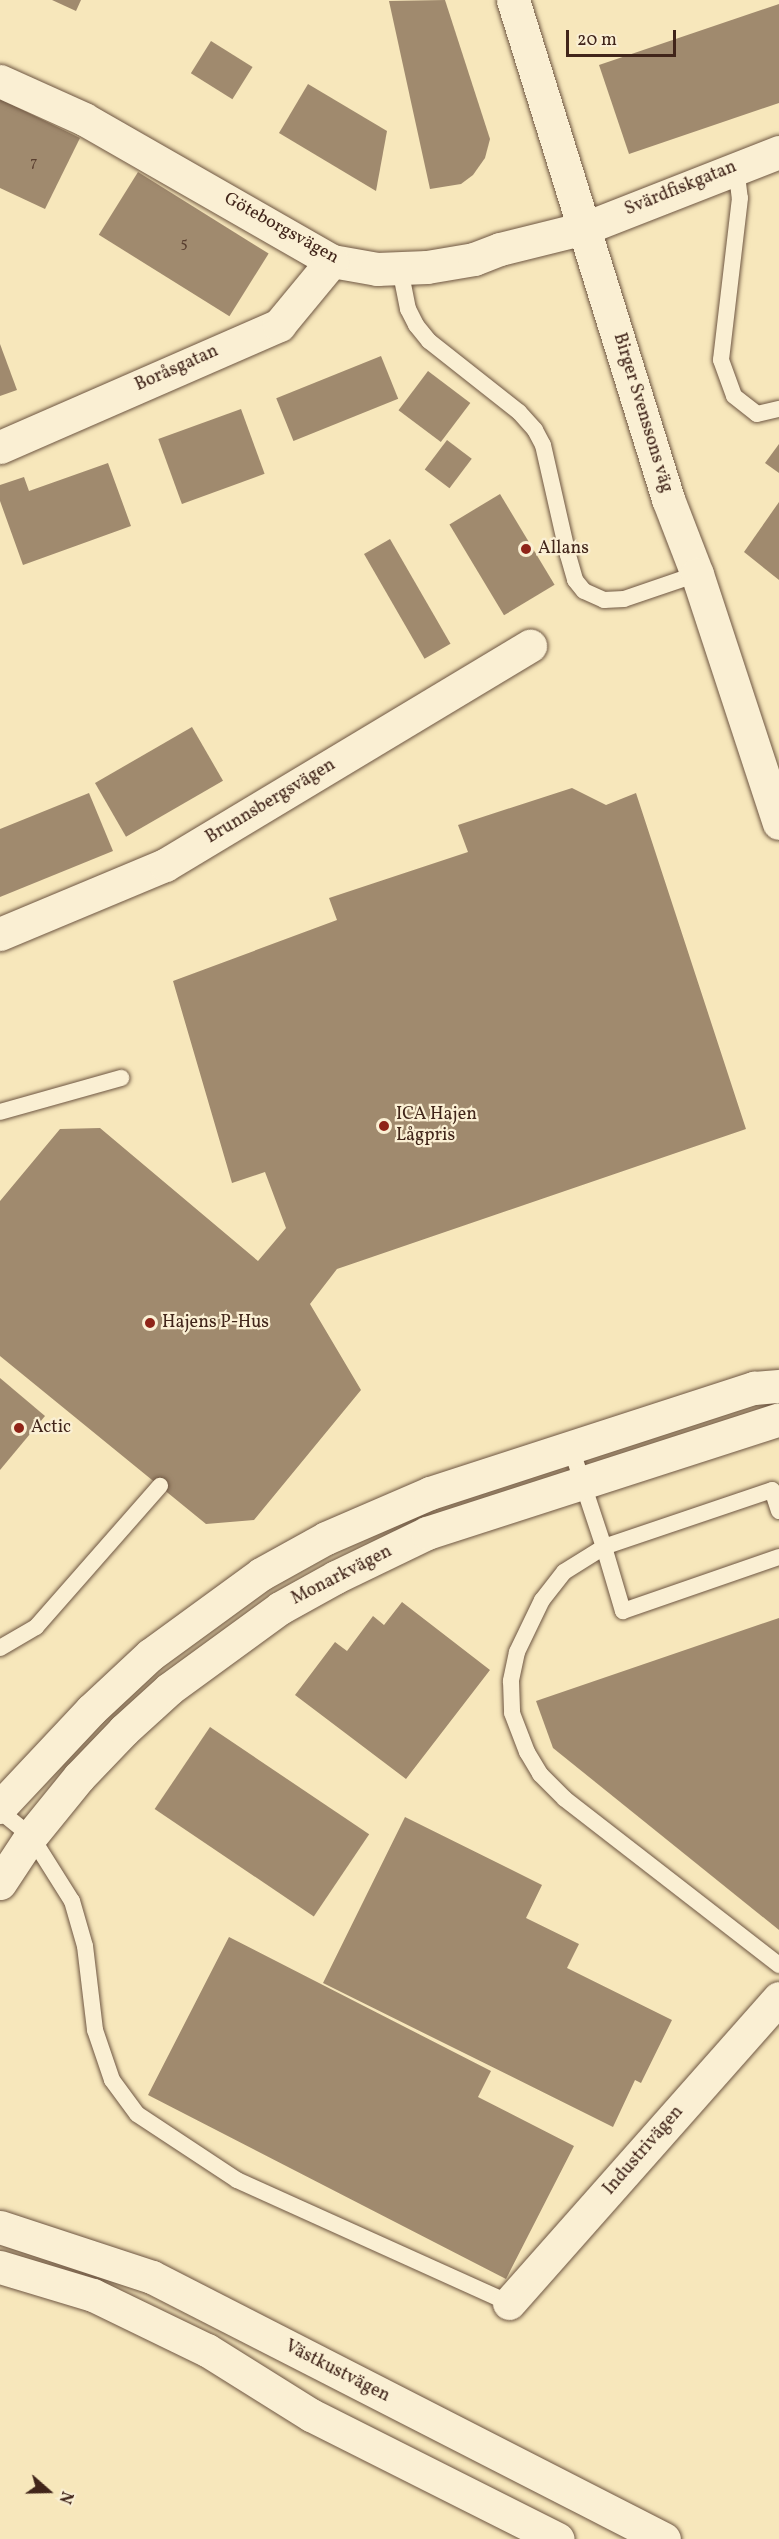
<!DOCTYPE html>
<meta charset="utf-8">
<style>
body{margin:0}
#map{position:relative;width:779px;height:2539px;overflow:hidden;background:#f7e7bb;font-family:Vollkorn,serif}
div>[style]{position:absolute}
.building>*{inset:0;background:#a08a6e;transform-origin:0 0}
.roads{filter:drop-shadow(0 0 2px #6e5642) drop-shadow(0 0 2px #6e5642)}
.service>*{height:16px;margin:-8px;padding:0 8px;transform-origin:8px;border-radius:8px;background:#faefd3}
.minor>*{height:33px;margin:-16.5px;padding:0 16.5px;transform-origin:16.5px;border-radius:16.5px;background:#faefd3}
.tertiary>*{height:33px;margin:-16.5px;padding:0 16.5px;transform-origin:16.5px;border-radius:16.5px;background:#faefd3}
.dots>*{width:16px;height:16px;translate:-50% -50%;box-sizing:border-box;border:3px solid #faefd3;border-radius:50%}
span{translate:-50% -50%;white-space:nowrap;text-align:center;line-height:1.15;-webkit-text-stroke:4.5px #faefd3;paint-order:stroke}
.number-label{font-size:15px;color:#593e2f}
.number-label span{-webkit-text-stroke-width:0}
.street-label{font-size:18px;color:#41251a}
.poi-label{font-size:18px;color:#41251a}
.left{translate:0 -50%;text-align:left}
.north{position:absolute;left:18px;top:2461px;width:60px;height:60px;-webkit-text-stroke:4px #faefd3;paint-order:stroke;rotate:110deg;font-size:16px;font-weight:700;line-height:24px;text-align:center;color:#41251a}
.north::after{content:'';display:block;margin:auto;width:21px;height:27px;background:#41251a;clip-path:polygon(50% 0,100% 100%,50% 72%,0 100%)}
.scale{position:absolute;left:566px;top:30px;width:110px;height:27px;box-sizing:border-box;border:3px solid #41251a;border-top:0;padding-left:8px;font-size:18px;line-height:21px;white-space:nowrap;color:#41251a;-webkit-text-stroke:4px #faefd3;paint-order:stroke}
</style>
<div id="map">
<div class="building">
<div style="clip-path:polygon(52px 0,81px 0,76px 11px)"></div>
<div style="clip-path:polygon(445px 0,490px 139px,485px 158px,473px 175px,461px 184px,430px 189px,389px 1px)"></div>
<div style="clip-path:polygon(779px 4px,779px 103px,629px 154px,599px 65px)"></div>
<div style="left:211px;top:41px;width:49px;height:38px;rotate:32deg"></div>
<div style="clip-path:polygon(308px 84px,387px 131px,376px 191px,279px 133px)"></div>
<div style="clip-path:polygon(0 99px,80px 138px,45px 209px,0 188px)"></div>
<div style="left:138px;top:172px;width:154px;height:74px;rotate:32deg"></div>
<div style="clip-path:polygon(0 344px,17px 390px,0 396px)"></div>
<div style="left:381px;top:356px;width:46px;height:113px;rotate:68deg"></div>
<div style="left:428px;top:371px;width:53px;height:49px;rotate:37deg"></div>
<div style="left:241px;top:409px;width:69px;height:88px;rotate:70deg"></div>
<div style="left:447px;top:440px;width:31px;height:37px;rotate:37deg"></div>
<div style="clip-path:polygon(779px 444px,779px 473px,765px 463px)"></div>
<div style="clip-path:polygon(108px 463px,131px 526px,23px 565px,0 501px,0 485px,24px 477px,29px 491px)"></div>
<div style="left:500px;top:494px;width:106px;height:59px;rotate:59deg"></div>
<div style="clip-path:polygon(779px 502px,779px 580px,744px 552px)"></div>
<div style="left:390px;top:539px;width:121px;height:30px;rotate:60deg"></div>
<div style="left:192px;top:727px;width:62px;height:112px;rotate:60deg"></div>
<div style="clip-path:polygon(572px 788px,606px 805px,636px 793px,746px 1129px,337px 1269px,310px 1304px,361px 1390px,254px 1520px,206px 1524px,0 1356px,0 1201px,60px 1129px,100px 1128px,258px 1261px,286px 1228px,265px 1172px,232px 1183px,173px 981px,337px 920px,329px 898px,468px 852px,458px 825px)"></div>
<div style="clip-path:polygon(89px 793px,113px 851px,0 897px,0 829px)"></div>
<div style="clip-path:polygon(0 1378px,45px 1416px,0 1470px)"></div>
<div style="clip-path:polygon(402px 1602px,490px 1670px,406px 1779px,295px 1695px,335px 1642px,347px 1651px,373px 1616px,384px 1625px)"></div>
<div style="clip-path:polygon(779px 1618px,779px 1930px,553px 1748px,536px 1701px)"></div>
<div style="left:210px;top:1727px;width:192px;height:99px;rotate:34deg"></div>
<div style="clip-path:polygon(405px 1817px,542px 1885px,526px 1918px,579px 1944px,567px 1968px,672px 2020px,641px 2083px,635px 2080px,613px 2127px,323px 1983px)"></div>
<div style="clip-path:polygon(229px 1937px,491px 2071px,478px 2097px,574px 2146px,506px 2279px,148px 2095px)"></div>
</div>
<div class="roads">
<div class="service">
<div style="left:736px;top:167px;width:31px;rotate:83deg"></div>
<div style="left:740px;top:198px;width:163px;rotate:96.7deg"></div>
<div style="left:721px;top:360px;width:38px;rotate:70deg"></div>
<div style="left:734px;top:396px;width:29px;rotate:38deg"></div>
<div style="left:757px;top:414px;width:23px;rotate:-13deg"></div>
<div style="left:400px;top:269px;width:41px;rotate:78.7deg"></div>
<div style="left:408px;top:309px;width:18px;rotate:63deg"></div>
<div style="left:416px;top:325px;width:21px;rotate:51deg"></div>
<div style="left:429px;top:341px;width:115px;rotate:38.3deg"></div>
<div style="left:519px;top:412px;width:24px;rotate:48deg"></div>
<div style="left:535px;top:430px;width:17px;rotate:62deg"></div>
<div style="left:543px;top:445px;width:113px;rotate:77.2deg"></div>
<div style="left:568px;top:555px;width:26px;rotate:74deg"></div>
<div style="left:575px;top:580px;width:14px;rotate:51deg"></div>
<div style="left:584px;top:591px;width:22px;rotate:24deg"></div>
<div style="left:604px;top:600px;width:20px;rotate:-3deg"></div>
<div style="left:624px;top:599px;width:77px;rotate:-18.9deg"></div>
<div style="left:0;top:1112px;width:126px;rotate:-15.7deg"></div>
<div style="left:571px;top:1448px;width:104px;rotate:71.6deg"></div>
<div style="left:604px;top:1547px;width:47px;rotate:148deg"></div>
<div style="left:564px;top:1572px;width:36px;rotate:128deg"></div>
<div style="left:542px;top:1600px;width:58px;rotate:115.7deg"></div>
<div style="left:517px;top:1652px;width:30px;rotate:102deg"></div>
<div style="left:511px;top:1681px;width:32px;rotate:88deg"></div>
<div style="left:512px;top:1713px;width:42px;rotate:69deg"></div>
<div style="left:527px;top:1752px;width:26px;rotate:59deg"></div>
<div style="left:540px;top:1774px;width:35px;rotate:45deg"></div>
<div style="left:565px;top:1799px;width:271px;rotate:37.8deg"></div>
<div style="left:779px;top:1511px;width:22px;rotate:-108deg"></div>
<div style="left:772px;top:1490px;width:177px;rotate:161.3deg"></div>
<div style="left:604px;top:1547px;width:67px;rotate:73.5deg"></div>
<div style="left:623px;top:1611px;width:165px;rotate:-19.1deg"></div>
<div style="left:0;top:1648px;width:42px;rotate:-30.3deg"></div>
<div style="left:36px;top:1627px;width:188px;rotate:-48.7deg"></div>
<div style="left:0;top:1811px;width:40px;rotate:39deg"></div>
<div style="left:31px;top:1836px;width:77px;rotate:57.8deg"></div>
<div style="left:72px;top:1901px;width:47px;rotate:73.9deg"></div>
<div style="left:85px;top:1946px;width:85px;rotate:83.2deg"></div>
<div style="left:95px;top:2030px;width:53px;rotate:71.2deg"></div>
<div style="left:112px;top:2080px;width:42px;rotate:53.7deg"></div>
<div style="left:137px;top:2114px;width:120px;rotate:33.4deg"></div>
<div style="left:237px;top:2180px;width:299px;rotate:24.3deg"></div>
</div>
<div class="minor">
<div style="left:0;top:81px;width:92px;rotate:24.3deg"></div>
<div style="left:84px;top:119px;width:286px;rotate:29.8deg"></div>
<div style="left:332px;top:261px;width:46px;rotate:10.1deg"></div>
<div style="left:377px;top:269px;width:50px;rotate:-2.3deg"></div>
<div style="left:427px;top:267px;width:48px;rotate:-9.7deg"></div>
<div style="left:474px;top:259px;width:28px;rotate:-21deg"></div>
<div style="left:500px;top:249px;width:88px;rotate:-13.9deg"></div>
<div style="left:585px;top:228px;width:208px;rotate:-21.4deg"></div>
<div style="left:0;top:447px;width:305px;rotate:-23.6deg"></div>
<div style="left:279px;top:325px;width:83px;rotate:-50.4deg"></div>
<div style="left:0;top:934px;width:179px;rotate:-22.7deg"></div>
<div style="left:165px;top:865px;width:426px;rotate:-31deg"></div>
<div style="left:0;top:1807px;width:133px;rotate:-46.8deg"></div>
<div style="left:91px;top:1710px;width:81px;rotate:-43deg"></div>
<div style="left:150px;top:1655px;width:137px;rotate:-36.1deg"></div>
<div style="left:261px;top:1574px;width:74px;rotate:-29deg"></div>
<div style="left:326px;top:1538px;width:113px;rotate:-23.4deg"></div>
<div style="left:430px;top:1493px;width:341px;rotate:-18deg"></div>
<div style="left:754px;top:1388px;width:25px;rotate:-5deg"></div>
<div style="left:0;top:1883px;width:56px;rotate:-56.6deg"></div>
<div style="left:31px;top:1836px;width:76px;rotate:-50.9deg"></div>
<div style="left:79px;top:1777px;width:65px;rotate:-46.2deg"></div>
<div style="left:124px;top:1730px;width:61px;rotate:-42.3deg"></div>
<div style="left:169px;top:1689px;width:137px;rotate:-36.1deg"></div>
<div style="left:280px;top:1608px;width:64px;rotate:-29deg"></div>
<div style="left:336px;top:1577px;width:101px;rotate:-25.8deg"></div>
<div style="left:427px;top:1533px;width:370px;rotate:-17.9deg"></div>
<div style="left:509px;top:2303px;width:407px;rotate:-48.5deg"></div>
</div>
<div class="tertiary">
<div style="left:513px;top:0;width:523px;rotate:72.74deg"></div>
<div style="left:668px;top:499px;width:80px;rotate:68.9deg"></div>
<div style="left:697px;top:574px;width:262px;rotate:71.8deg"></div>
<div style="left:0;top:2227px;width:160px;rotate:18.2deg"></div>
<div style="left:152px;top:2277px;width:575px;rotate:27.1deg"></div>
<div style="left:0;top:2267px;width:97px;rotate:16.8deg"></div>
<div style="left:93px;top:2295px;width:127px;rotate:25.8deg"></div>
<div style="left:207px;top:2350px;width:123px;rotate:32deg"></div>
<div style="left:311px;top:2415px;width:276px;rotate:26.7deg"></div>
</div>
</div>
<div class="dots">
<div style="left:526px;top:549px;background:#8f2418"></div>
<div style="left:384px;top:1126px;background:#8f2418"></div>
<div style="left:150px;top:1323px;background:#8f2418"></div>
<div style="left:19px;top:1428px;background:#8f2418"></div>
</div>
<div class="number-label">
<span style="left:34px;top:163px">7</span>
<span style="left:184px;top:244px">5</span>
</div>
<div class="street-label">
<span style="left:681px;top:189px;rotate:-22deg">Svärdfiskgatan</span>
<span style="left:281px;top:229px;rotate:29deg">Göteborgsvägen</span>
<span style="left:177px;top:369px;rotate:-24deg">Boråsgatan</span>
<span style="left:642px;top:413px;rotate:73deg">Birger Svenssons väg</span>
<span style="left:271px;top:802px;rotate:-31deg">Brunnsbergsvägen</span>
<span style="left:342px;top:1576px;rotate:-27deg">Monarkvägen</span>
<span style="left:644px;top:2151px;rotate:-49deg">Industrivägen</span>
<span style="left:337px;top:2372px;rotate:27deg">Västkustvägen</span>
</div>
<div class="poi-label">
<span class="left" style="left:538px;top:549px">Allans</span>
<span class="left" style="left:396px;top:1126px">ICA Hajen<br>Lågpris</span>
<span class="left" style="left:162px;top:1323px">Hajens P-Hus</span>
<span class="left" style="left:31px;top:1428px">Actic</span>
</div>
<div class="north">N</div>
<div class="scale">20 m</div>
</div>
